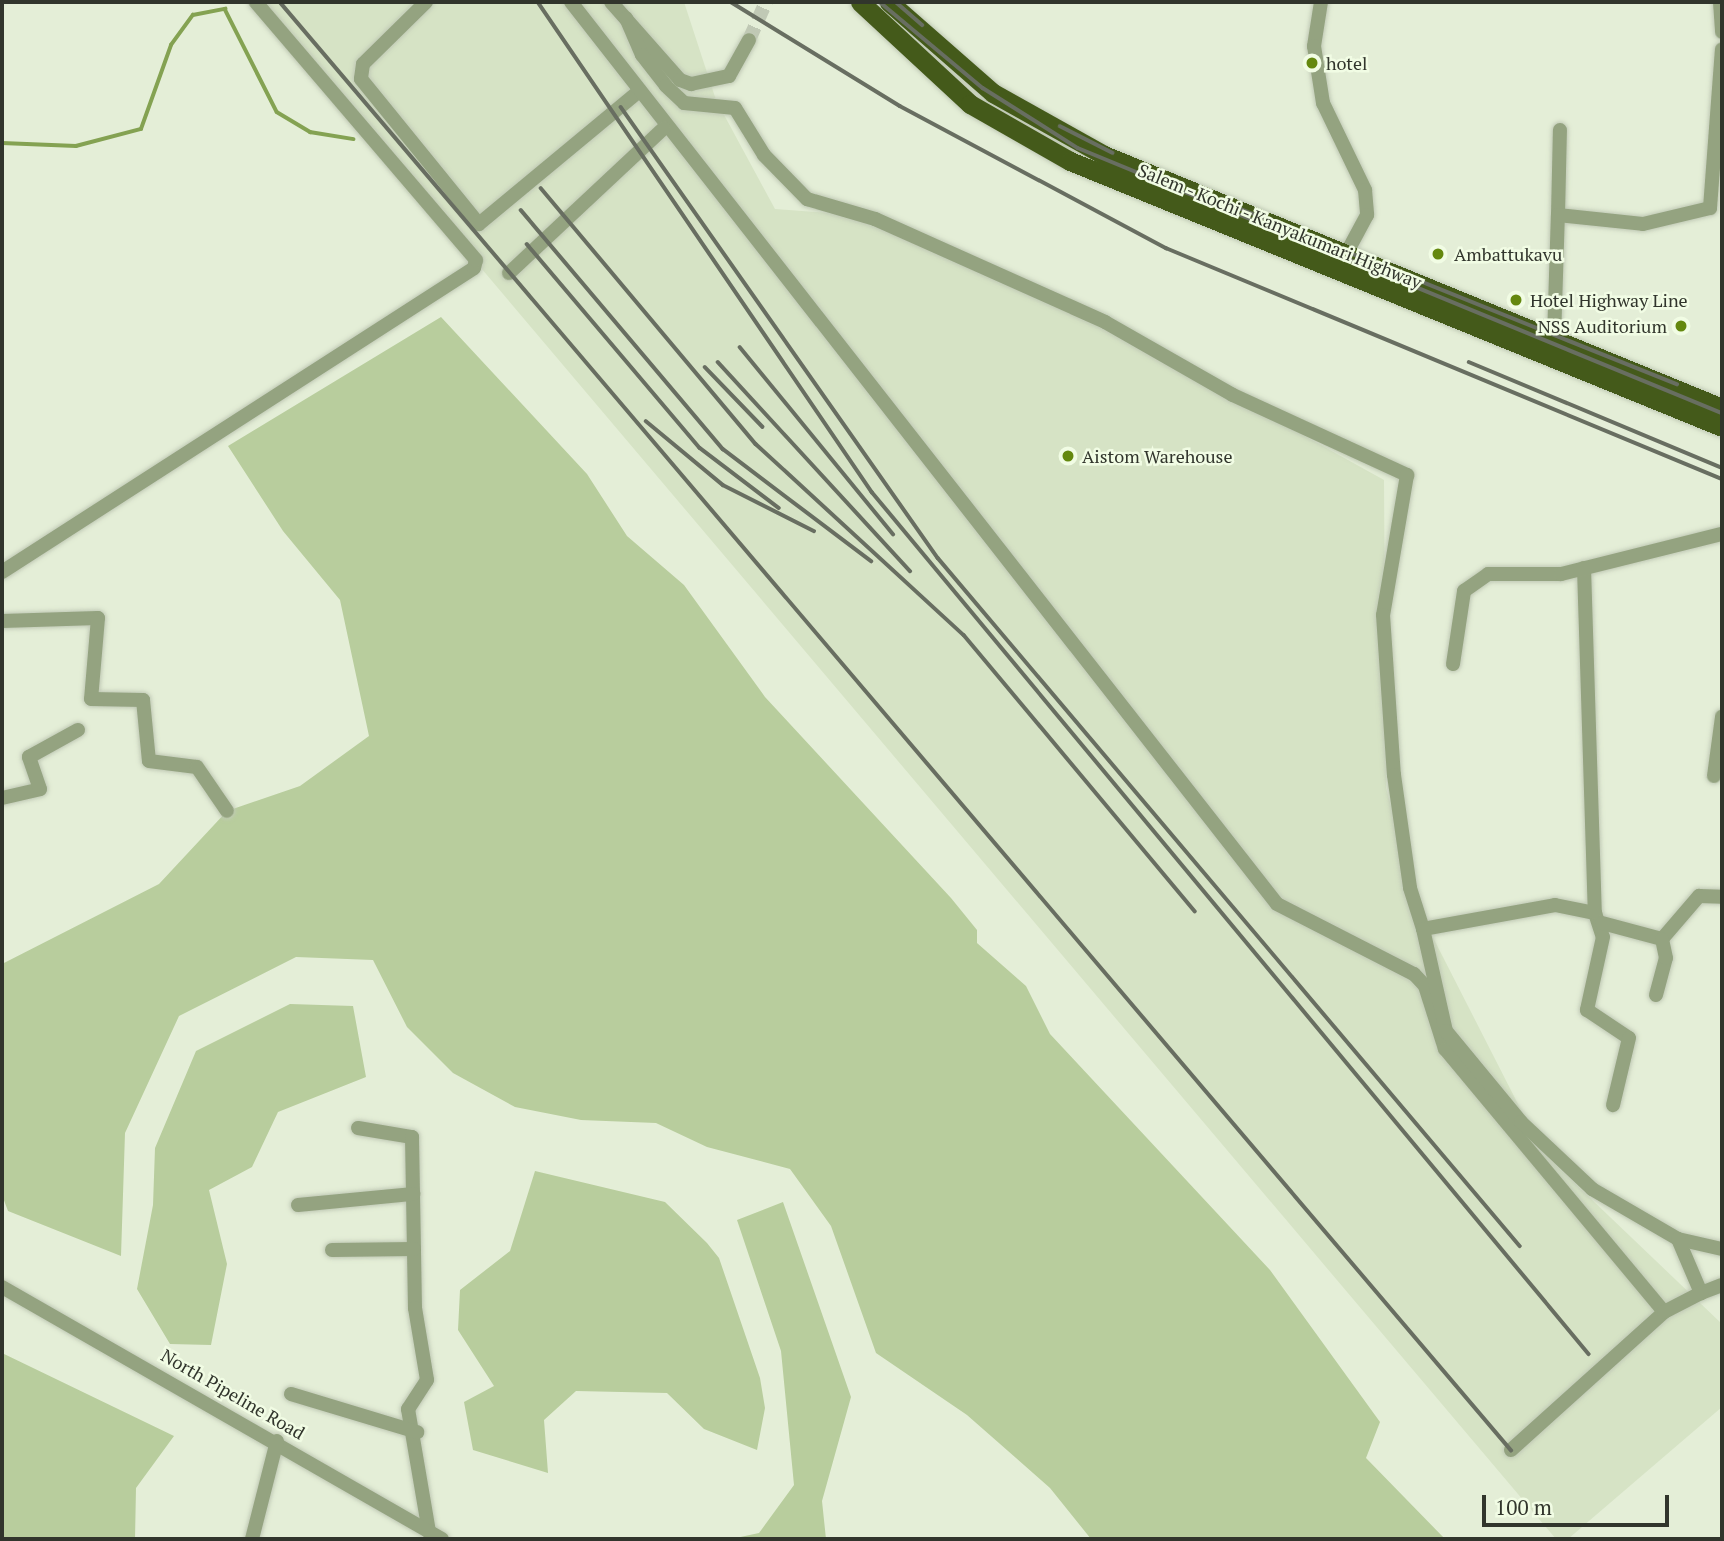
<!DOCTYPE html>
<style>
body{margin:0}
#map{position:relative;width:1724px;height:1541px;overflow:hidden;background:#e4eed7;font-family:"PT Serif",serif}
div>[style]{position:absolute}
.built>*{inset:0;background:#d6e3c5}
.green>*{inset:0;background:#b8cd9d}
.stream>*{height:3.5px;margin:-1.75px;padding:0 1.75px;transform-origin:1.75px;border-radius:1.75px;background:#84a252}
.minor-tunnel>*{height:14px;margin-top:-7px;transform-origin:0;background:repeating-linear-gradient(90deg,#c0c9b5 0 14px,transparent 0 21px)}
.roads{filter:drop-shadow(0 0 2px #c0c9b5) drop-shadow(0 0 2px #c0c9b5)}
.minor>*{height:14px;margin:-7px;padding:0 7px;transform-origin:7px;border-radius:7px;background:#94a380}
.trunk>*{height:19px;margin:-9.5px;padding:0 9.5px;transform-origin:9.5px;border-radius:9.5px;background:#445a1a}
.rail>*{height:3.5px;margin:-1.75px;padding:0 1.75px;transform-origin:1.75px;border-radius:1.75px;background:#686e61}
.dots>*{width:19px;height:19px;translate:-50% -50%;box-sizing:border-box;border:4px solid #f1fce4;border-radius:50%}
span{translate:-50% -50%;white-space:nowrap;text-align:center;line-height:1.15;-webkit-text-stroke:5px #f1fce4;paint-order:stroke}
.poi-label{font-size:18px;color:#31352c}
.left{translate:0 -50%;text-align:left}
.right{translate:-100% -50%;text-align:right}
.street-label{font-size:18px;color:#31352c}
.frame{position:absolute;inset:0;border:4px solid #31352c;pointer-events:none}
.scale{position:absolute;left:1482px;top:1495px;width:187px;height:32px;box-sizing:border-box;border:4px solid #31352c;border-top:0;padding-left:9px;font-size:21px;line-height:24px;white-space:nowrap;color:#31352c;-webkit-text-stroke:5px #f1fce4;paint-order:stroke}
</style>
<div id="map">
<div class="built">
<div style="clip-path:polygon(256px 2px,684px 2px,716px 100px,775px 209px,856px 215px,1148px 349px,1384px 480px,1386px 788px,1420px 912px,1543px 1153px,1722px 1324px,1722px 1407px,1568px 1539px,1556px 1539px)"></div>
</div>
<div class="green">
<div style="clip-path:polygon(441px 317px,587px 474px,627px 536px,684px 585px,765px 697px,951px 898px,977px 930px,977px 943px,1026px 986px,1050px 1034px,1270px 1270px,1380px 1422px,1366px 1458px,1445px 1539px,1091px 1539px,1050px 1488px,967px 1415px,876px 1353px,831px 1226px,790px 1169px,707px 1147px,656px 1123px,581px 1120px,515px 1107px,453px 1073px,407px 1027px,373px 960px,296px 957px,179px 1016px,125px 1133px,121px 1256px,8px 1211px,2px 1195px,2px 964px,159px 884px,227px 811px,300px 786px,369px 736px,340px 600px,283px 531px,228px 446px)"></div>
<div style="clip-path:polygon(290px 1004px,353px 1006px,366px 1077px,278px 1112px,252px 1167px,209px 1190px,227px 1264px,211px 1345px,170px 1344px,137px 1289px,153px 1205px,155px 1148px,196px 1051px)"></div>
<div style="clip-path:polygon(535px 1171px,665px 1202px,707px 1243px,719px 1258px,760px 1378px,765px 1408px,757px 1450px,704px 1429px,667px 1393px,576px 1391px,544px 1420px,548px 1473px,473px 1450px,464px 1402px,494px 1386px,458px 1330px,460px 1290px,510px 1251px)"></div>
<div style="clip-path:polygon(783px 1202px,851px 1397px,822px 1501px,826px 1539px,731px 1539px,759px 1533px,794px 1485px,781px 1351px,737px 1220px)"></div>
<div style="clip-path:polygon(2px 1353px,174px 1436px,136px 1488px,135px 1539px,2px 1539px)"></div>
</div>
<div class="stream">
<div style="left:2px;top:143px;width:74px;rotate:2.3deg"></div>
<div style="left:76px;top:146px;width:67px;rotate:-14.7deg"></div>
<div style="left:141px;top:129px;width:89px;rotate:-70.3deg"></div>
<div style="left:171px;top:45px;width:37px;rotate:-54deg"></div>
<div style="left:193px;top:15px;width:33px;rotate:-11deg"></div>
<div style="left:225px;top:9px;width:115px;rotate:63.2deg"></div>
<div style="left:277px;top:112px;width:39px;rotate:31deg"></div>
<div style="left:310px;top:132px;width:44px;rotate:9.2deg"></div>
</div>
<div class="minor-tunnel">
<div style="left:749px;top:40px;width:42px;rotate:-65.9deg"></div>
</div>
<div class="roads">
<div class="minor">
<div style="left:426px;top:2px;width:88px;rotate:135.5deg"></div>
<div style="left:363px;top:64px;width:15px;rotate:98deg"></div>
<div style="left:361px;top:79px;width:187px;rotate:50.9deg"></div>
<div style="left:479px;top:224px;width:205px;rotate:-39.7deg"></div>
<div style="left:571px;top:2px;width:1145px;rotate:51.95deg"></div>
<div style="left:1277px;top:904px;width:154px;rotate:27.1deg"></div>
<div style="left:1414px;top:974px;width:16px;rotate:47deg"></div>
<div style="left:1425px;top:986px;width:66px;rotate:72.4deg"></div>
<div style="left:1445px;top:1049px;width:342px;rotate:50.2deg"></div>
<div style="left:611px;top:2px;width:104px;rotate:48.5deg"></div>
<div style="left:680px;top:80px;width:12px;rotate:20deg"></div>
<div style="left:691px;top:84px;width:39px;rotate:-12deg"></div>
<div style="left:729px;top:76px;width:41px;rotate:-60.9deg"></div>
<div style="left:1321px;top:2px;width:45px;rotate:99deg"></div>
<div style="left:1314px;top:46px;width:58px;rotate:81deg"></div>
<div style="left:1323px;top:103px;width:97px;rotate:64.2deg"></div>
<div style="left:1365px;top:190px;width:25px;rotate:85deg"></div>
<div style="left:1367px;top:215px;width:47px;rotate:118.2deg"></div>
<div style="left:1720px;top:2px;width:30px;rotate:86deg"></div>
<div style="left:626px;top:18px;width:40px;rotate:66.6deg"></div>
<div style="left:642px;top:55px;width:39px;rotate:52deg"></div>
<div style="left:666px;top:86px;width:25px;rotate:43deg"></div>
<div style="left:684px;top:103px;width:51px;rotate:5.6deg"></div>
<div style="left:735px;top:108px;width:55px;rotate:58.3deg"></div>
<div style="left:764px;top:155px;width:62px;rotate:45.7deg"></div>
<div style="left:807px;top:199px;width:71px;rotate:16.4deg"></div>
<div style="left:875px;top:219px;width:252px;rotate:24.1deg"></div>
<div style="left:1105px;top:322px;width:147px;rotate:29.7deg"></div>
<div style="left:1233px;top:395px;width:192px;rotate:24.7deg"></div>
<div style="left:1407px;top:475px;width:142px;rotate:99.7deg"></div>
<div style="left:1383px;top:615px;width:160px;rotate:86.1deg"></div>
<div style="left:1394px;top:775px;width:114px;rotate:81.9deg"></div>
<div style="left:1410px;top:888px;width:43px;rotate:72.4deg"></div>
<div style="left:1423px;top:929px;width:134px;rotate:-10.3deg"></div>
<div style="left:1555px;top:905px;width:41px;rotate:11.3deg"></div>
<div style="left:1595px;top:913px;width:25px;rotate:72deg"></div>
<div style="left:1603px;top:937px;width:75px;rotate:102.4deg"></div>
<div style="left:1587px;top:1010px;width:50px;rotate:33.7deg"></div>
<div style="left:1629px;top:1038px;width:69px;rotate:103.4deg"></div>
<div style="left:1558px;top:215px;width:85px;rotate:-88.7deg"></div>
<div style="left:509px;top:273px;width:212px;rotate:-43.1deg"></div>
<div style="left:1554px;top:339px;width:124px;rotate:-88.2deg"></div>
<div style="left:1558px;top:215px;width:85px;rotate:6deg"></div>
<div style="left:1643px;top:224px;width:69px;rotate:-13.4deg"></div>
<div style="left:1710px;top:208px;width:159px;rotate:-85.7deg"></div>
<div style="left:1584px;top:568px;width:345px;rotate:88.2deg"></div>
<div style="left:2px;top:572px;width:561px;rotate:-32.78deg"></div>
<div style="left:474px;top:268px;width:8px;rotate:-76deg"></div>
<div style="left:476px;top:260px;width:339px;rotate:-130.5deg"></div>
<div style="left:2px;top:621px;width:96px;rotate:-1.8deg"></div>
<div style="left:98px;top:618px;width:81px;rotate:94.9deg"></div>
<div style="left:91px;top:699px;width:52px;rotate:1.1deg"></div>
<div style="left:143px;top:700px;width:61px;rotate:84.4deg"></div>
<div style="left:149px;top:761px;width:48px;rotate:7.1deg"></div>
<div style="left:197px;top:767px;width:53px;rotate:55.7deg"></div>
<div style="left:1453px;top:664px;width:74px;rotate:-81.4deg"></div>
<div style="left:1464px;top:591px;width:29px;rotate:-35deg"></div>
<div style="left:1488px;top:574px;width:73px"></div>
<div style="left:1561px;top:574px;width:166px;rotate:-14deg"></div>
<div style="left:1714px;top:776px;width:60px;rotate:-82.3deg"></div>
<div style="left:2px;top:798px;width:39px;rotate:-13deg"></div>
<div style="left:40px;top:789px;width:34px;rotate:-109deg"></div>
<div style="left:29px;top:757px;width:56px;rotate:-28.9deg"></div>
<div style="left:1602px;top:923px;width:62px;rotate:14.9deg"></div>
<div style="left:1662px;top:939px;width:57px;rotate:-49.3deg"></div>
<div style="left:1699px;top:896px;width:23px;rotate:2deg"></div>
<div style="left:1423px;top:929px;width:105px;rotate:77.3deg"></div>
<div style="left:1446px;top:1031px;width:118px;rotate:50.5deg"></div>
<div style="left:1521px;top:1122px;width:98px;rotate:43.3deg"></div>
<div style="left:1592px;top:1189px;width:99px;rotate:30.2deg"></div>
<div style="left:1678px;top:1239px;width:45px;rotate:12.8deg"></div>
<div style="left:1656px;top:995px;width:38px;rotate:-75deg"></div>
<div style="left:1666px;top:958px;width:19px;rotate:-102deg"></div>
<div style="left:358px;top:1128px;width:55px;rotate:9.5deg"></div>
<div style="left:412px;top:1137px;width:171px;rotate:89deg"></div>
<div style="left:415px;top:1308px;width:73px;rotate:80.5deg"></div>
<div style="left:427px;top:1380px;width:35px;rotate:123deg"></div>
<div style="left:408px;top:1409px;width:125px;rotate:80.3deg"></div>
<div style="left:298px;top:1205px;width:116px;rotate:-5.5deg"></div>
<div style="left:1678px;top:1239px;width:59px;rotate:66.9deg"></div>
<div style="left:1701px;top:1293px;width:22px;rotate:-21deg"></div>
<div style="left:332px;top:1250px;width:82px;rotate:-0.7deg"></div>
<div style="left:2px;top:1287px;width:507px;rotate:29.8deg"></div>
<div style="left:291px;top:1394px;width:132px;rotate:16.8deg"></div>
<div style="left:1511px;top:1450px;width:206px;rotate:-42deg"></div>
<div style="left:1664px;top:1312px;width:42px;rotate:-27.2deg"></div>
<div style="left:252px;top:1539px;width:101px;rotate:-75.7deg"></div>
</div>
<div class="trunk">
<div style="left:860px;top:2px;width:150px;rotate:42.8deg"></div>
<div style="left:970px;top:104px;width:115px;rotate:29.7deg"></div>
<div style="left:1070px;top:161px;width:704px;rotate:22.19deg"></div>
<div style="left:889px;top:2px;width:138px;rotate:41.2deg"></div>
<div style="left:993px;top:93px;width:127px;rotate:29.2deg"></div>
<div style="left:1104px;top:155px;width:668px;rotate:22.26deg"></div>
</div>
</div>
<div class="rail">
<div style="left:280px;top:2px;width:1901px;rotate:49.63deg"></div>
<div style="left:538px;top:2px;width:593px;rotate:55.72deg"></div>
<div style="left:872px;top:492px;width:1121px;rotate:50.25deg"></div>
<div style="left:731px;top:2px;width:198px;rotate:31.6deg"></div>
<div style="left:900px;top:106px;width:302px;rotate:28.1deg"></div>
<div style="left:1166px;top:248px;width:602px;rotate:22.56deg"></div>
<div style="left:880px;top:2px;width:134px;rotate:39.9deg"></div>
<div style="left:983px;top:88px;width:112px;rotate:32.3deg"></div>
<div style="left:1078px;top:148px;width:696px;rotate:22.37deg"></div>
<div style="left:896px;top:2px;width:35px;rotate:41deg"></div>
<div style="left:621px;top:107px;width:551px;rotate:54.9deg"></div>
<div style="left:938px;top:558px;width:901px;rotate:49.77deg"></div>
<div style="left:1060px;top:126px;width:59px;rotate:27deg"></div>
<div style="left:541px;top:188px;width:334px;rotate:50deg"></div>
<div style="left:756px;top:444px;width:282px;rotate:42.6deg"></div>
<div style="left:964px;top:635px;width:360px;rotate:50.1deg"></div>
<div style="left:1241px;top:209px;width:470px;rotate:21.9deg"></div>
<div style="left:521px;top:210px;width:313px;rotate:49.8deg"></div>
<div style="left:723px;top:449px;width:186px;rotate:37.1deg"></div>
<div style="left:527px;top:244px;width:267px;rotate:49.7deg"></div>
<div style="left:700px;top:448px;width:99px;rotate:37.2deg"></div>
<div style="left:740px;top:347px;width:242px;rotate:50.7deg"></div>
<div style="left:718px;top:362px;width:284px;rotate:47.4deg"></div>
<div style="left:1469px;top:362px;width:274px;rotate:22.7deg"></div>
<div style="left:705px;top:367px;width:83px;rotate:46deg"></div>
<div style="left:646px;top:421px;width:100px;rotate:39.7deg"></div>
<div style="left:723px;top:485px;width:102px;rotate:26.8deg"></div>
</div>
<div class="dots">
<div style="left:1312px;top:63px;background:#64880e"></div>
<div style="left:1438px;top:254px;background:#64880e"></div>
<div style="left:1516px;top:300px;background:#64880e"></div>
<div style="left:1681px;top:326px;background:#64880e"></div>
<div style="left:1068px;top:456px;background:#64880e"></div>
</div>
<div class="poi-label">
<span class="left" style="left:1326px;top:63px">hotel</span>
<span class="left" style="left:1454px;top:254px">Ambattukavu</span>
<span class="left" style="left:1530px;top:300px">Hotel Highway Line</span>
<span class="right" style="left:1667px;top:326px">NSS Auditorium</span>
<span class="left" style="left:1082px;top:456px">Aistom Warehouse</span>
</div>
<div class="street-label">
<span style="left:1280px;top:226px;rotate:22deg">Salem - Kochi - Kanyakumari Highway</span>
<span style="left:233px;top:1394px;rotate:30deg">North Pipeline Road</span>
</div>
<div class="frame"></div>
<div class="scale">100 m</div>
</div>
